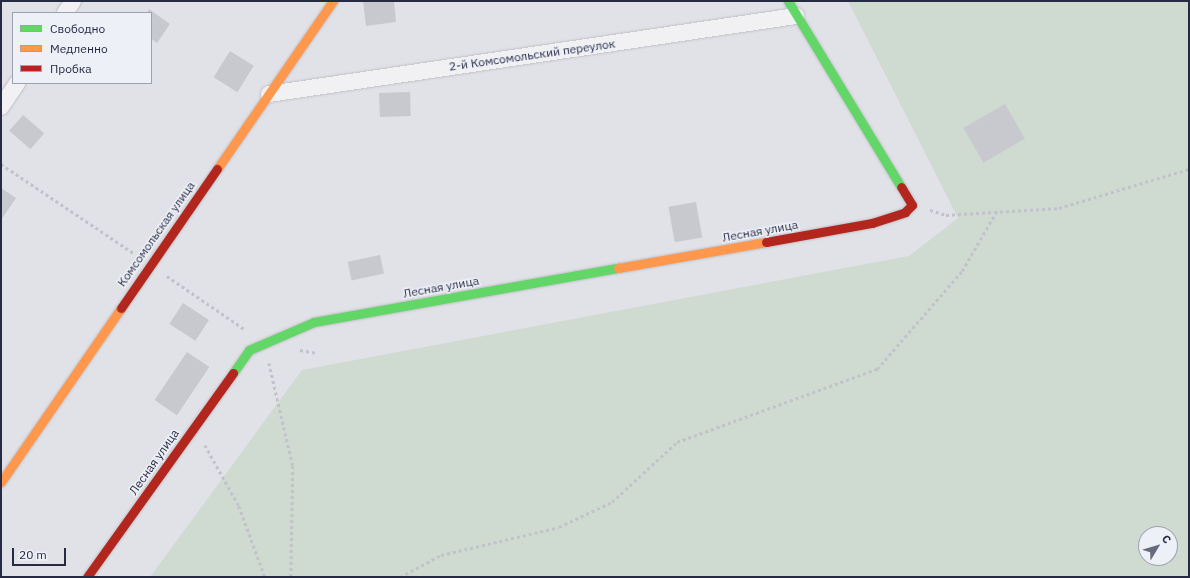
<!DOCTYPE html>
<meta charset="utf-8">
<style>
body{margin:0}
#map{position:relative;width:1190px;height:578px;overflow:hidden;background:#e1e2e7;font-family:"IBM Plex Sans",sans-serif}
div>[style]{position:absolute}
.green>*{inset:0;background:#cfdad1}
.building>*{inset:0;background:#c8c9cf;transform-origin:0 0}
.path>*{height:2.5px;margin-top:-1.25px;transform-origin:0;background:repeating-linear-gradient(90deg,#c2c3ca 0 3px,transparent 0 6px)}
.roads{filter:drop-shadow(0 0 1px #bebfc5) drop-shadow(0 0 1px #bebfc5)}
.street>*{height:16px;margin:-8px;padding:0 8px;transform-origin:8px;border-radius:8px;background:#f1f1f3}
.fast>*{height:9px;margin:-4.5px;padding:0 4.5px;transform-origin:4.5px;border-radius:4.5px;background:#63d668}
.slow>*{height:9px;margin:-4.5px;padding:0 4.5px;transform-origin:4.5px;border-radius:4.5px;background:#ff974d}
.jam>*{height:9px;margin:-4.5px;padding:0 4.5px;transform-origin:4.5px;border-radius:4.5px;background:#b3261e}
span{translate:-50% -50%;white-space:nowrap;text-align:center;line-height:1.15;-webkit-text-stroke:3px #eef0f7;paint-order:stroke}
.street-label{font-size:12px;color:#262a42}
.frame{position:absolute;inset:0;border:2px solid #262a42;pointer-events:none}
.legend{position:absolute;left:12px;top:12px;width:140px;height:72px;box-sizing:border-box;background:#eef0f7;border:1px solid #9ea1af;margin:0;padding:5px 7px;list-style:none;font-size:12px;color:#262a42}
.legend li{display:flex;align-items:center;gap:8px;height:20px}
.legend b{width:20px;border:1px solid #9ea1af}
.north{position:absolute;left:1138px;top:526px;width:40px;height:40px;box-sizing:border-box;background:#eef0f7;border:1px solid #9ea1af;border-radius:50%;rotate:52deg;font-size:11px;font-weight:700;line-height:16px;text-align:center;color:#262a42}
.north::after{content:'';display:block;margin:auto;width:14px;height:18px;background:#676a7c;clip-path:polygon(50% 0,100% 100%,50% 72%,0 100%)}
.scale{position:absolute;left:12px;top:548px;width:54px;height:18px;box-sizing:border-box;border:2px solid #262a42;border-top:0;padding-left:5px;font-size:12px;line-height:14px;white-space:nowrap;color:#262a42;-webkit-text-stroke:3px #eef0f7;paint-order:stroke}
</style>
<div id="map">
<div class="green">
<div style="clip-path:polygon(evenodd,848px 1px,1189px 1px,1189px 577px,150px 577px,302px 370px,909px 256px,958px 218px,848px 1px,1146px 534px,1170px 534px,1170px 558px,1146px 558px,1146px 534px)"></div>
</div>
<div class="building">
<div style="clip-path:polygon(363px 1px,394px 1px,396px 22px,366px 26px)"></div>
<div style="clip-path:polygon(149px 9px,170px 24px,157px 43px,151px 39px,151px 13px,147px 13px)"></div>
<div style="left:230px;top:51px;width:28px;height:31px;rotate:32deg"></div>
<div style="left:410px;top:92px;width:24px;height:31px;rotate:88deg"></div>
<div style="left:1005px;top:104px;width:40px;height:48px;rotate:60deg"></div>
<div style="left:23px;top:115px;width:28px;height:21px;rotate:41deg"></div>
<div style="clip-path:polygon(1px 188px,16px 198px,1px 220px)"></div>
<div style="left:696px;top:202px;width:36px;height:28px;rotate:80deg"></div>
<div style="left:380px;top:255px;width:19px;height:33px;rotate:78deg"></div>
<div style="left:183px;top:303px;width:31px;height:25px;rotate:33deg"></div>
<div style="left:187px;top:352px;width:27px;height:58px;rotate:34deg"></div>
</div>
<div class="path">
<div style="left:1px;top:164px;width:161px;rotate:33.9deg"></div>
<div style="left:930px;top:210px;width:17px;rotate:17deg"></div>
<div style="left:946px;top:215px;width:113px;rotate:-3.5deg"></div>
<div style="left:1059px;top:208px;width:136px;rotate:-16.7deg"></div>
<div style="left:167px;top:276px;width:96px;rotate:34.4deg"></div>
<div style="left:300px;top:350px;width:17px;rotate:10deg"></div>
<div style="left:269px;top:363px;width:106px;rotate:76.9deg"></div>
<div style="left:293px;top:466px;width:111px;rotate:91deg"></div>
<div style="left:205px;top:445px;width:70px;rotate:60.9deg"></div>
<div style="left:239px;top:506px;width:76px;rotate:69.9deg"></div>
<div style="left:400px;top:577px;width:47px;rotate:-28.2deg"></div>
<div style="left:441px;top:555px;width:121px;rotate:-13.3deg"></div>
<div style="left:559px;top:527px;width:59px;rotate:-25.3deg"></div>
<div style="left:612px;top:502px;width:88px;rotate:-42.7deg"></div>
<div style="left:677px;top:442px;width:213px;rotate:-20.1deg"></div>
<div style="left:877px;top:369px;width:130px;rotate:-49.1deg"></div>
<div style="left:962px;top:271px;width:72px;rotate:-59.9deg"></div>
</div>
<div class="roads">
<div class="street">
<div style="left:65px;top:13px;width:14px;rotate:-56deg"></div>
<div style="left:269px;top:94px;width:533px;rotate:-8.42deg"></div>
<div style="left:1px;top:107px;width:29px;rotate:-56deg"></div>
</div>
<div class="fast">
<div style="left:788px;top:1px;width:218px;rotate:58.7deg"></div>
<div style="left:233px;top:373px;width:28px;rotate:-55deg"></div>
<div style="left:249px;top:350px;width:71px;rotate:-23.3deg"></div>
<div style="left:314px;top:322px;width:309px;rotate:-10.1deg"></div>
</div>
<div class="slow">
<div style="left:217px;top:169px;width:204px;rotate:-55.4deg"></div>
<div style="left:618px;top:268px;width:150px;rotate:-10deg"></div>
<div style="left:1px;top:482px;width:211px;rotate:-55.4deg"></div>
</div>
<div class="jam">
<div style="left:766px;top:242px;width:108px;rotate:-10.2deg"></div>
<div style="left:872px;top:223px;width:35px;rotate:-18deg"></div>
<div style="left:905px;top:212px;width:10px;rotate:-45deg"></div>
<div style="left:912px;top:205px;width:21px;rotate:-121deg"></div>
<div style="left:121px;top:308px;width:169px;rotate:-55.4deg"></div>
<div style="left:87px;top:577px;width:251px;rotate:-54.4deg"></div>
</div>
</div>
<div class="street-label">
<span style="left:532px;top:55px;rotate:-8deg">2-й Комсомольский переулок</span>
<span style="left:760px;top:231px;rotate:-10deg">Лесная улица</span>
<span style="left:156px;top:234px;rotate:-55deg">Комсомольская улица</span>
<span style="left:441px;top:287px;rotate:-10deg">Лесная улица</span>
<span style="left:154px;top:462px;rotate:-55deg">Лесная улица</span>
</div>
<div class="frame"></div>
<ul class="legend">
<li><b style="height:5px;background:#63d668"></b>Свободно</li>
<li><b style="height:5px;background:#ff974d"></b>Медленно</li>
<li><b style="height:5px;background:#b3261e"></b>Пробка</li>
</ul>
<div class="north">С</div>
<div class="scale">20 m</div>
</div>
